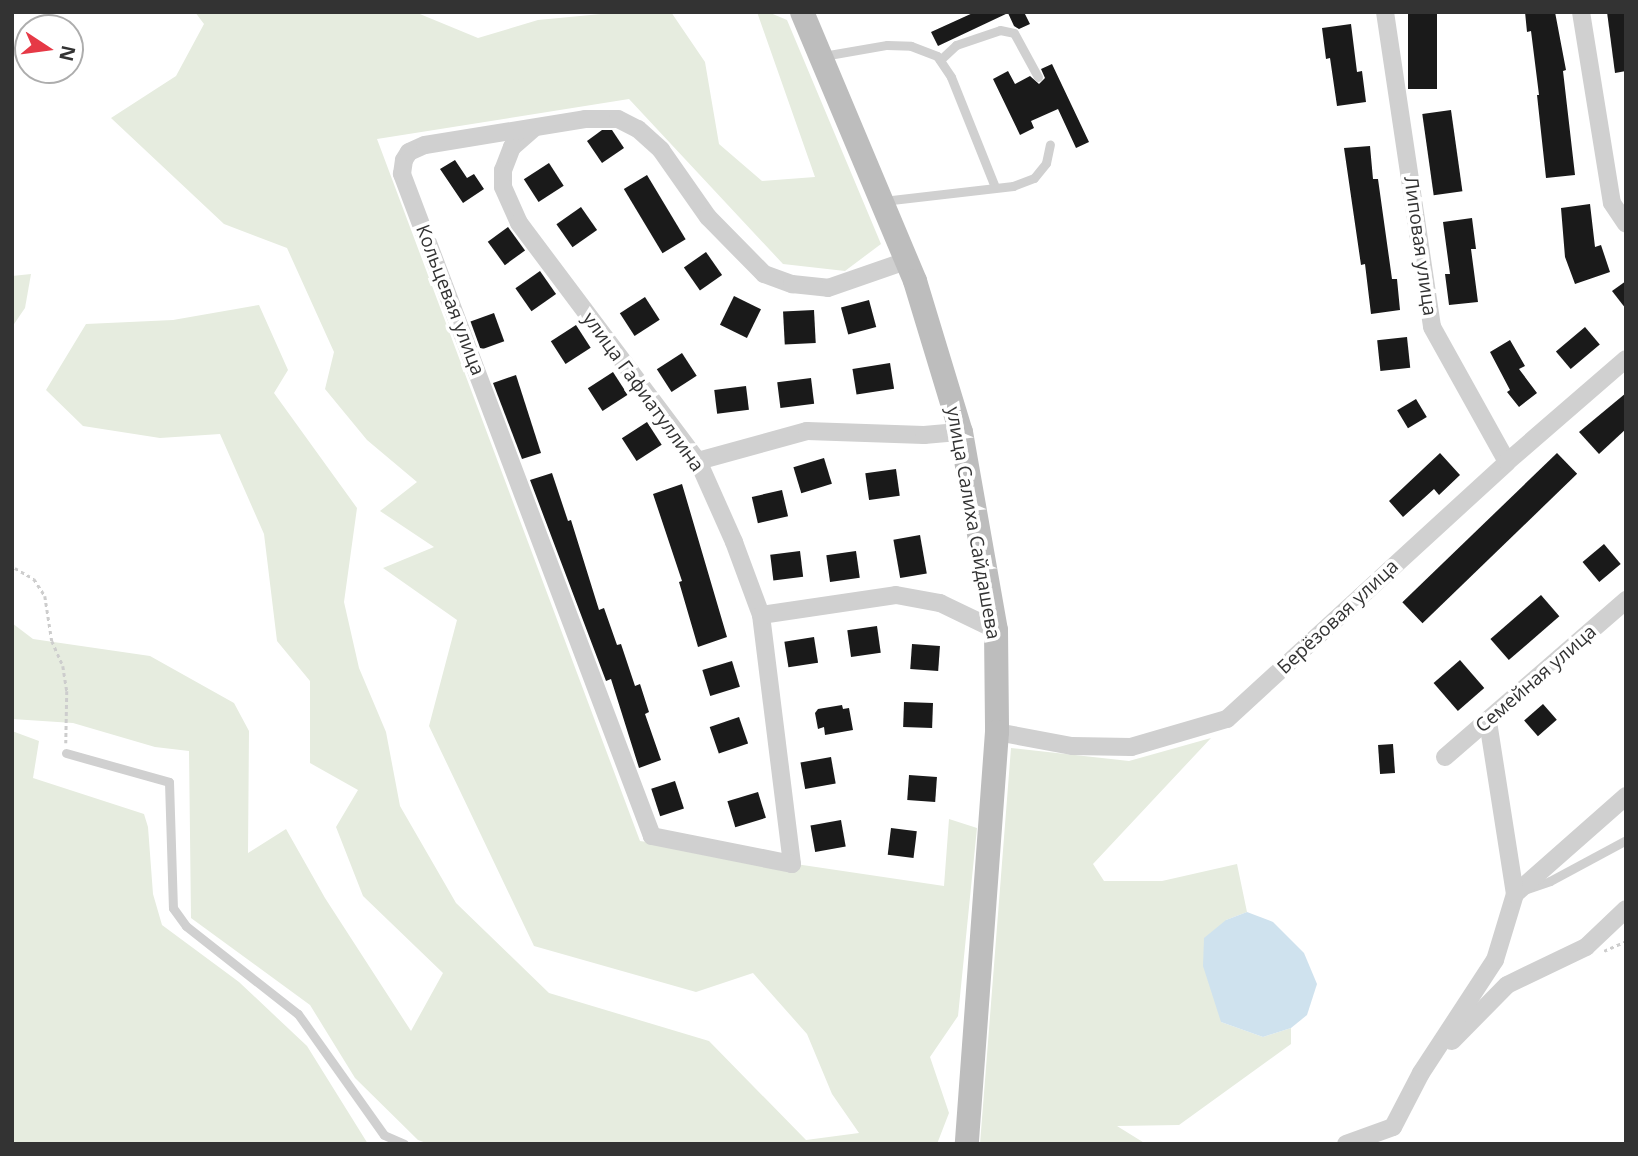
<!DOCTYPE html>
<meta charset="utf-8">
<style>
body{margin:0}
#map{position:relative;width:1638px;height:1156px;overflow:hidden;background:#fff;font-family:"Open Sans",sans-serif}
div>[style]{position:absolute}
.green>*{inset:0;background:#e6ecdf}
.water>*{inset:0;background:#cfe2ee}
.building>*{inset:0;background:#1a1a1a;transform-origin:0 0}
.path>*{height:2.5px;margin-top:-1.25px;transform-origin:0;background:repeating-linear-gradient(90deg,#cdcdcd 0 3.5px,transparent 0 7px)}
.lane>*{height:9px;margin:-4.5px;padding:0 4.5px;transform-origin:4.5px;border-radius:4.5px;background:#d0d0d0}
.street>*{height:18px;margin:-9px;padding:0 9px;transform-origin:9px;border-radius:9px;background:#d0d0d0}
.secondary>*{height:24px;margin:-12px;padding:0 12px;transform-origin:12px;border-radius:12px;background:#bdbdbd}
span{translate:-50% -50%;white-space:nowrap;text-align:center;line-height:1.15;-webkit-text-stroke:7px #fff;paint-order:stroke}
.street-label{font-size:19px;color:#333}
.frame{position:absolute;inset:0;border:14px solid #333;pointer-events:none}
.north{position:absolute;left:14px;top:14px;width:70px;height:70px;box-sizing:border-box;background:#fff;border:2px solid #adadad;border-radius:50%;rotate:103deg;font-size:19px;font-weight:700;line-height:28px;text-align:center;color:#333}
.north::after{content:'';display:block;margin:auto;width:24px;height:32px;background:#e63946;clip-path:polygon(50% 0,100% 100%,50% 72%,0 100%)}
</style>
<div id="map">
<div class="green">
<div style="clip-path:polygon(195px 12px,415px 12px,478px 38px,538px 20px,622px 12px,671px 12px,705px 62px,719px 144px,762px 181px,815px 177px,757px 12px,768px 12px,787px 20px,881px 244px,845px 271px,783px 264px,629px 99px,377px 139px,640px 841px,944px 886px,949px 819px,977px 828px,958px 1016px,930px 1057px,949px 1113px,937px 1144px,429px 1144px,418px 1140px,355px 1078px,310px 1005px,191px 918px,189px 751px,155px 747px,73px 723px,12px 719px,12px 623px,33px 639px,150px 656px,234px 703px,249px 731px,248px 853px,286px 829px,325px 898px,411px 1031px,443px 973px,363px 896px,336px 827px,358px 790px,310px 763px,310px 681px,277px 641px,264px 534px,220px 434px,160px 438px,83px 426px,46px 390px,86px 324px,173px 320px,259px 305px,288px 370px,274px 393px,357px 508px,344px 602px,359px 668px,386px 732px,400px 806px,456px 903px,549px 993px,709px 1041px,806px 1140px,859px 1133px,832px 1094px,807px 1034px,753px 973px,696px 992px,534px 946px,429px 726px,457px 620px,383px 568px,434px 547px,380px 511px,417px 482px,367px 440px,325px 389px,334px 352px,287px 248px,224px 224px,111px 118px,176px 76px,204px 24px)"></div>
<div style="clip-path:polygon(31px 274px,25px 308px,12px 327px,12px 276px)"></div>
<div style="clip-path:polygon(12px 731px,39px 741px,33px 778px,144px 814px,148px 827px,153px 894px,162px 925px,239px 982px,307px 1046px,368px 1144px,12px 1144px)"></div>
<div style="clip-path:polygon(1211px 738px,1093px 864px,1104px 881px,1162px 881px,1237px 864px,1247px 912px,1226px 920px,1221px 1022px,1263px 1037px,1291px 1028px,1291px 1044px,1179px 1125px,1117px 1126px,1146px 1144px,980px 1144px,1011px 748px,1129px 761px)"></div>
</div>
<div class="water">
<div style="clip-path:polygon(1247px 912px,1273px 922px,1304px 953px,1317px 984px,1307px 1015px,1291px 1028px,1263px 1037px,1221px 1022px,1203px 966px,1204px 938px,1226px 920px)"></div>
</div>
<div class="building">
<div style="clip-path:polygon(975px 12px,1024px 12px,1030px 24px,1019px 29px,1014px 26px,1008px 13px,938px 46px,931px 32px)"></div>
<div style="left:1408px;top:12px;width:29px;height:77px"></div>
<div style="clip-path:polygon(1525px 12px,1555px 12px,1566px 70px,1563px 71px,1575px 175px,1546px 178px,1537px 95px,1539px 95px,1531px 31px,1527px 32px)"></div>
<div style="clip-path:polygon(1607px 12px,1626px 12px,1626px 71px,1615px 73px)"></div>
<div style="clip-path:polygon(1351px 24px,1357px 72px,1362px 71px,1366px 102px,1337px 106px,1330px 58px,1326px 59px,1322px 28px)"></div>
<div style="clip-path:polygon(1052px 64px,1089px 142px,1076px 148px,1058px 109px,1031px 121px,1034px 128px,1020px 135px,993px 79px,1008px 71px,1015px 84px,1030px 76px,1039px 84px,1045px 78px,1041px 69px)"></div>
<div style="left:1451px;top:110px;width:82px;height:29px;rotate:82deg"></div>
<div style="clip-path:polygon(602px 130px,612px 130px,624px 148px,602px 163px,587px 141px)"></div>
<div style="clip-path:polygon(1370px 146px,1373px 179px,1378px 179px,1392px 279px,1397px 279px,1400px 310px,1371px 314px,1365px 264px,1361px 265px,1344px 148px)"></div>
<div style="clip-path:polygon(455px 160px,467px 178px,474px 174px,484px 189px,463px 203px,440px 169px)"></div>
<div style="left:549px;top:163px;width:27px;height:30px;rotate:57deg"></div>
<div style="left:647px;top:175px;width:75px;height:27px;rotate:59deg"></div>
<div style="clip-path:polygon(1590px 204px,1595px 247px,1601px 245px,1610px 272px,1575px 284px,1565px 257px,1561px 208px)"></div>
<div style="left:581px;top:207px;width:28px;height:30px;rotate:55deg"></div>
<div style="clip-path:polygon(1472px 218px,1476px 249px,1471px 249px,1478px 302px,1449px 305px,1445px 274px,1450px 274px,1443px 222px)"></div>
<div style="left:508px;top:227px;width:29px;height:25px;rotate:54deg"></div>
<div style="left:706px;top:252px;width:28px;height:27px;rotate:55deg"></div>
<div style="left:540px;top:271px;width:28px;height:30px;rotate:55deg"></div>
<div style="clip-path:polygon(1626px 281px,1626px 309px,1612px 291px)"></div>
<div style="left:734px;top:296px;width:30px;height:32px;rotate:26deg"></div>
<div style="left:645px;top:297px;width:27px;height:30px;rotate:57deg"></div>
<div style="left:869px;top:300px;width:28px;height:29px;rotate:75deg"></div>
<div style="left:814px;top:310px;width:33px;height:31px;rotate:87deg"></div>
<div style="left:494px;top:313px;width:30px;height:25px;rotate:70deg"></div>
<div style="left:576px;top:325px;width:27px;height:30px;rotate:57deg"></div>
<div style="left:1585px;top:327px;width:23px;height:38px;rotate:50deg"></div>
<div style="left:1407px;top:337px;width:31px;height:30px;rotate:84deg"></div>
<div style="clip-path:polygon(1510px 340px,1525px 366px,1519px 369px,1537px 393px,1519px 407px,1507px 392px,1510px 390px,1490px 352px)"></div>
<div style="left:682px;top:353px;width:27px;height:30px;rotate:57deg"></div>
<div style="left:890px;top:363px;width:26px;height:38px;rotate:81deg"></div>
<div style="left:613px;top:372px;width:27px;height:30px;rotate:57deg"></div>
<div style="clip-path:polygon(516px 375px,541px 453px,522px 459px,493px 383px)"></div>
<div style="left:811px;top:378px;width:26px;height:34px;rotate:83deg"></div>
<div style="left:746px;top:386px;width:24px;height:32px;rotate:83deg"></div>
<div style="clip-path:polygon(1626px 393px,1626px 429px,1599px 454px,1579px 432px)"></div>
<div style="left:1416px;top:399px;width:21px;height:22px;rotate:59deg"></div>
<div style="left:647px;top:422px;width:27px;height:30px;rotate:57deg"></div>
<div style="clip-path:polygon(1440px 453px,1460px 475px,1439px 495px,1434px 489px,1403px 517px,1389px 501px)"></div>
<div style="left:1557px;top:453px;width:29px;height:215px;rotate:46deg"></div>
<div style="left:824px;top:458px;width:27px;height:32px;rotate:73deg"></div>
<div style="left:896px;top:469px;width:27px;height:31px;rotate:82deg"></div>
<div style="clip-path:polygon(552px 473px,568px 521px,571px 520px,599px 610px,604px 608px,617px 645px,621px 644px,635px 686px,640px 684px,649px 712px,645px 714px,661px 760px,639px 768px,611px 679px,606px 681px,530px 480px)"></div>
<div style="clip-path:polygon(682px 484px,727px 637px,698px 647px,679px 582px,682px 581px,653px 494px)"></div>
<div style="left:782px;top:490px;width:27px;height:31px;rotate:77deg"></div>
<div style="left:920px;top:535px;width:39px;height:27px;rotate:80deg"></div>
<div style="left:1604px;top:544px;width:26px;height:28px;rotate:50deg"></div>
<div style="left:800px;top:551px;width:26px;height:30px;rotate:83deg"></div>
<div style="left:856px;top:551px;width:27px;height:30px;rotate:82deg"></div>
<div style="left:1541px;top:595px;width:28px;height:67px;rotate:49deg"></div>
<div style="left:877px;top:626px;width:27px;height:30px;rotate:82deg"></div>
<div style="left:814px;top:637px;width:26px;height:30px;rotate:81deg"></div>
<div style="left:912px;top:644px;width:28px;height:25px;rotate:4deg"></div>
<div style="left:1460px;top:660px;width:37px;height:35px;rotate:49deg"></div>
<div style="left:732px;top:661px;width:27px;height:31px;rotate:73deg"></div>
<div style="left:904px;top:702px;width:29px;height:25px;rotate:2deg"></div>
<div style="left:1543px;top:704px;width:21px;height:25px;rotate:49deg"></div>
<div style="clip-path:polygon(842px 705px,843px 709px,849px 708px,853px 730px,825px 735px,824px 727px,818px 729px,815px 713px,818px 709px)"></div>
<div style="left:739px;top:717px;width:28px;height:31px;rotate:71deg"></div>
<div style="left:1393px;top:744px;width:29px;height:15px;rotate:86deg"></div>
<div style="left:831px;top:757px;width:27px;height:31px;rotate:80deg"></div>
<div style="left:909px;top:775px;width:28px;height:25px;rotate:4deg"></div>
<div style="left:675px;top:781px;width:29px;height:25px;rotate:72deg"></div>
<div style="left:758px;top:792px;width:27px;height:32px;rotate:73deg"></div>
<div style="left:841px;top:820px;width:27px;height:31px;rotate:80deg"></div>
<div style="left:891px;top:828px;width:26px;height:27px;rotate:7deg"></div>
</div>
<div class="path">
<div style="left:15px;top:568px;width:22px;rotate:30deg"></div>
<div style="left:34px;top:579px;width:20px;rotate:57deg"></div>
<div style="left:45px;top:596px;width:46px;rotate:81.2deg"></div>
<div style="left:52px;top:641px;width:27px;rotate:66deg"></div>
<div style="left:63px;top:666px;width:25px;rotate:81deg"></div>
<div style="left:67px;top:691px;width:52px;rotate:91.1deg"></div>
<div style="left:1604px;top:951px;width:24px;rotate:-24deg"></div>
</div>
<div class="lane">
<div style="left:823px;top:56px;width:65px;rotate:-9.8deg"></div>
<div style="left:887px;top:45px;width:24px;rotate:2deg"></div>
<div style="left:911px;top:46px;width:28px;rotate:21deg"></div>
<div style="left:937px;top:56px;width:25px;rotate:56deg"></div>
<div style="left:951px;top:77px;width:118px;rotate:68.2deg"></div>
<div style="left:940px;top:60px;width:22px;rotate:-43deg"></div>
<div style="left:956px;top:45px;width:46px;rotate:-18.8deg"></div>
<div style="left:1000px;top:30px;width:14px;rotate:12deg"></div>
<div style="left:1014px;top:33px;width:50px;rotate:61.4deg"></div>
<div style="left:883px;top:201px;width:131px;rotate:-6.6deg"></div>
<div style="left:1013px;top:186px;width:22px;rotate:-21deg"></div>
<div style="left:1034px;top:178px;width:19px;rotate:-51deg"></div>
<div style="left:1046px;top:163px;width:19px;rotate:-78deg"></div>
<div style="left:66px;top:753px;width:107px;rotate:15.7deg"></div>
<div style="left:169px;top:782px;width:126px;rotate:88.2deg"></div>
<div style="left:173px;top:908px;width:22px;rotate:54deg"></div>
<div style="left:186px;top:926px;width:142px;rotate:38.2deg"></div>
<div style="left:298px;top:1014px;width:148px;rotate:54.6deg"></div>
<div style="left:384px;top:1135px;width:22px;rotate:24deg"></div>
<div style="left:1527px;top:889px;width:24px;rotate:-19deg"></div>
<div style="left:1550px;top:881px;width:86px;rotate:-28.3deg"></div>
</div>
<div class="street">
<div style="left:1385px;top:12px;width:318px;rotate:81.5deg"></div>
<div style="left:1432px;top:327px;width:154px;rotate:60.9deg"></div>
<div style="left:1581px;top:12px;width:193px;rotate:80.8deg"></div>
<div style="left:1612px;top:203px;width:25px;rotate:56deg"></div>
<div style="left:533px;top:129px;width:28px;rotate:139deg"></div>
<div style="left:512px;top:147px;width:25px;rotate:111deg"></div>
<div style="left:503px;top:170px;width:17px;rotate:90deg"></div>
<div style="left:503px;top:187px;width:39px;rotate:66deg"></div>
<div style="left:519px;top:223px;width:298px;rotate:53.1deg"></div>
<div style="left:698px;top:461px;width:89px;rotate:66deg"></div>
<div style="left:734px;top:542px;width:78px;rotate:69.7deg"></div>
<div style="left:761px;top:615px;width:251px;rotate:82.9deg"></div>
<div style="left:792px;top:864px;width:143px;rotate:-168.7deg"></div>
<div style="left:652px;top:836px;width:708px;rotate:-110.69deg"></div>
<div style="left:402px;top:174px;width:14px;rotate:-82deg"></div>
<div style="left:404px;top:160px;width:9px;rotate:-58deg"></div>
<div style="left:409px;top:152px;width:17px;rotate:-24deg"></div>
<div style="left:425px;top:145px;width:162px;rotate:-9.2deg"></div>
<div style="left:585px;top:119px;width:33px"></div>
<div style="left:618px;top:119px;width:22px;rotate:27deg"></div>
<div style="left:638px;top:129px;width:31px;rotate:42deg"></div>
<div style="left:661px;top:150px;width:82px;rotate:55deg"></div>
<div style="left:708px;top:217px;width:80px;rotate:45.5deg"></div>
<div style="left:764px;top:274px;width:30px;rotate:20deg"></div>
<div style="left:792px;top:284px;width:36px;rotate:6deg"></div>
<div style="left:828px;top:288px;width:83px;rotate:-19.1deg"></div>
<div style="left:698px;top:461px;width:113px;rotate:-15.4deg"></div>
<div style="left:807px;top:431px;width:117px;rotate:2deg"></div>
<div style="left:924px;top:435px;width:37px;rotate:-5deg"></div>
<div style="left:761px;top:615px;width:136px;rotate:-8.4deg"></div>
<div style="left:896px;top:595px;width:45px;rotate:10.3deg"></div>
<div style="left:940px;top:603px;width:62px;rotate:25.7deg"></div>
<div style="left:997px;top:732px;width:76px;rotate:10.6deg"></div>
<div style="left:1072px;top:746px;width:59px;rotate:1deg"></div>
<div style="left:1131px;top:747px;width:100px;rotate:-16.3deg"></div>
<div style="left:1227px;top:719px;width:380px;rotate:-42.5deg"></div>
<div style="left:1507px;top:462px;width:157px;rotate:-40.9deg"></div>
<div style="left:1445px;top:757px;width:240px;rotate:-40.9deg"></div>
<div style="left:1515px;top:894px;width:148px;rotate:-41.4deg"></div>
<div style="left:1452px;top:1041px;width:78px;rotate:-45.5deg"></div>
<div style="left:1507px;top:985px;width:88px;rotate:-25.7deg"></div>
<div style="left:1586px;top:947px;width:55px;rotate:-43.5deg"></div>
<div style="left:1346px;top:1144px;width:50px;rotate:-19.9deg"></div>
<div style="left:1393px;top:1127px;width:61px;rotate:-62.6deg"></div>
<div style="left:1421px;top:1073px;width:135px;rotate:-56.8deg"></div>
<div style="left:1495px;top:960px;width:69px;rotate:-73.1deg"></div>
<div style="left:1515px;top:894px;width:174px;rotate:-98.9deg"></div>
</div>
<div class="secondary">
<div style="left:802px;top:12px;width:292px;rotate:67.2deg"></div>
<div style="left:915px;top:281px;width:158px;rotate:73.1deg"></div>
<div style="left:961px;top:432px;width:201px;rotate:80deg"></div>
<div style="left:996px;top:630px;width:102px;rotate:89.4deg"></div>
<div style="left:997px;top:732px;width:413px;rotate:94.2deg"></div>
</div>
<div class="street-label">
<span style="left:1420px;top:246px;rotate:82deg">Липовая улица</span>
<span style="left:450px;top:300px;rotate:69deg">Кольцевая улица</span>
<span style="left:643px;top:392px;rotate:54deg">улица Гафиатуллина</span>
<span style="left:973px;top:523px;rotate:80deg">улица Салиха Сайдашева</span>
<span style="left:1338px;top:617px;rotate:-43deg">Берёзовая улица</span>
<span style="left:1536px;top:679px;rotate:-41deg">Семейная улица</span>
</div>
<div class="frame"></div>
<div class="north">N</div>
</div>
